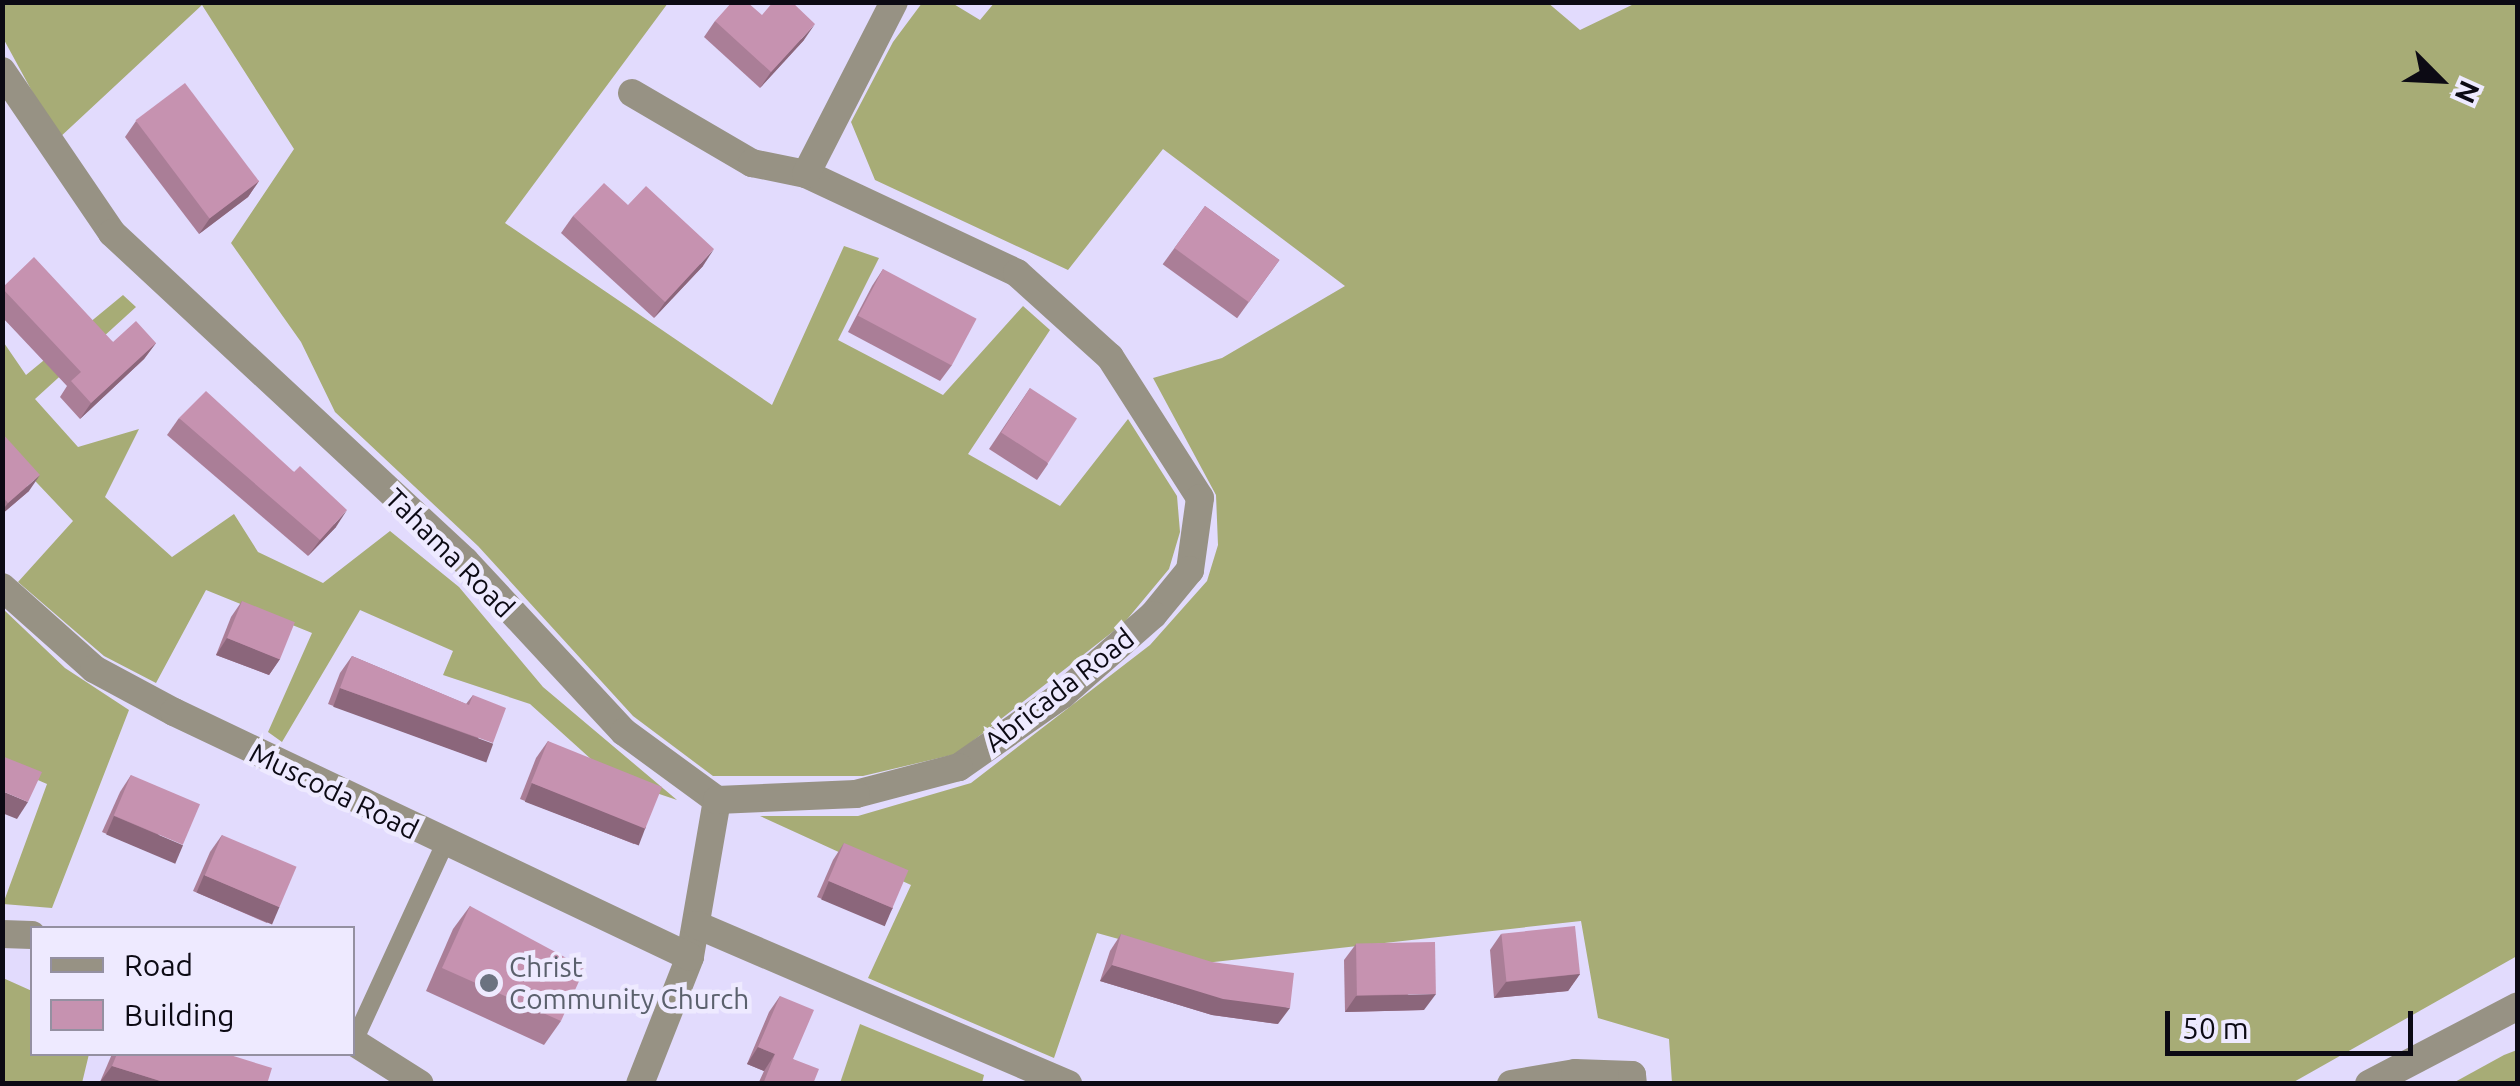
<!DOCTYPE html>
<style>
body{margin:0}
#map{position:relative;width:2520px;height:1086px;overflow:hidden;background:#e2dbfd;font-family:Ubuntu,sans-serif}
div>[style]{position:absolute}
.forest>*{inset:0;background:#a7ac76}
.service>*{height:18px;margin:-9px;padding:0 9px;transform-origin:9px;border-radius:9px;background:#979284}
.minor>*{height:28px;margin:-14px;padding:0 14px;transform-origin:14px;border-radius:14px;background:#979284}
.tertiary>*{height:28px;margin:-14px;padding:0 14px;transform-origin:14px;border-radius:14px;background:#979284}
.wall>*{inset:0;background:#aa7e97;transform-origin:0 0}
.shaded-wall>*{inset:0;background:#8b667b;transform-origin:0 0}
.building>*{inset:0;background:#c692b0;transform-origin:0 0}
.dots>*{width:28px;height:28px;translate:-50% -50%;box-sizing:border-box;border:5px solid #eeeaff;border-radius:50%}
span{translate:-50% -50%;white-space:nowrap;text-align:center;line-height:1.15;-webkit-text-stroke:9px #eeeaff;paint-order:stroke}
.street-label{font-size:28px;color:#0c0a14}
.worship-label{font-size:28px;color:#5b616d}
.left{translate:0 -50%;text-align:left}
.frame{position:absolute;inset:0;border:5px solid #0c0a14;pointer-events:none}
.legend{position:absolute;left:30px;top:926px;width:325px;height:130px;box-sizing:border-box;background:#eeeaff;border:2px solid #9490a1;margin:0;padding:12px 18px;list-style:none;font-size:30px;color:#0c0a14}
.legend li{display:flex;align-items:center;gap:20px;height:50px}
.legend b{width:50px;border:2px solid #9490a1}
.north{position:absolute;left:2390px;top:30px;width:100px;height:100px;-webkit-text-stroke:8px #eeeaff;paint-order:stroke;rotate:114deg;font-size:28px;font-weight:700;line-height:40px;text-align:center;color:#0c0a14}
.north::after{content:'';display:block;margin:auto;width:35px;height:45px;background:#0c0a14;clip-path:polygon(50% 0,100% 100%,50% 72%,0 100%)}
.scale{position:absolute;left:2165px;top:1011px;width:248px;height:45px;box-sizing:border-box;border:5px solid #0c0a14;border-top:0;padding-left:12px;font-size:30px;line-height:35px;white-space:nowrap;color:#0c0a14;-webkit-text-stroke:8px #eeeaff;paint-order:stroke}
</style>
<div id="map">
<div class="forest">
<div style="clip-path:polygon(995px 2px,1547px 2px,1580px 30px,1638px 2px,2517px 3px,2517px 956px,2292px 1083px,1672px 1083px,1669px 1039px,1598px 1018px,1581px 921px,1205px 963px,1097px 933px,1054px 1058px,868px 978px,911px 885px,760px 816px,858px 816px,971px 783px,1150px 645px,1207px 581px,1218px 545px,1216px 495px,1153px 378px,1222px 358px,1345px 286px,1163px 149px,1068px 270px,875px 180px,851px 122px,893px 42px,922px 3px,952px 3px,980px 20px)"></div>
<div style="clip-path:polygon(2px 3px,668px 3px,505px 223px,772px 405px,844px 246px,879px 258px,838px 340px,943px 395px,1023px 306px,1050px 330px,968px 454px,1060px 506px,1128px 419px,1177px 496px,1180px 532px,1169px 569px,1124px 623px,956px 754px,863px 776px,713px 776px,633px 716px,478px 546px,335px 412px,301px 342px,231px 243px,294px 149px,202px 5px,58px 139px,3px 38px)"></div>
<div style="clip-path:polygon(123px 295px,136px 307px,35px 399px,78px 447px,139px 429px,105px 497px,172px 557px,234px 514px,258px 552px,323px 583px,390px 531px,459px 587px,543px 687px,677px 800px,612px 778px,530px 704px,443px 675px,453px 651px,360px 610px,282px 742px,268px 732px,312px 633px,206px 590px,156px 683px,104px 656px,18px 582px,73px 521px,3px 447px,2px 340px,26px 375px)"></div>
<div style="clip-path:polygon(2px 608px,65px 668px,129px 710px,52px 908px,3px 904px,47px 784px,3px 765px)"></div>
<div style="clip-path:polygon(3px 978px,32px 991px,32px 1054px,89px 1054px,82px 1083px,3px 1083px)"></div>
<div style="clip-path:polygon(860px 1024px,984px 1075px,982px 1083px,840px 1083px)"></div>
<div style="clip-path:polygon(2517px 1050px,2517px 1083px,2453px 1083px,2504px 1055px)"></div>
</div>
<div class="service">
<div style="left:354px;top:1041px;width:216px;rotate:-65.3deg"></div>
</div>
<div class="minor">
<div style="left:2px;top:71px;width:196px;rotate:55.8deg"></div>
<div style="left:112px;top:233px;width:482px;rotate:42.9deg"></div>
<div style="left:465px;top:561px;width:233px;rotate:47.1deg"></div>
<div style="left:624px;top:732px;width:115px;rotate:36.2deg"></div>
<div style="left:717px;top:800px;width:159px;rotate:99.8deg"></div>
<div style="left:690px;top:957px;width:136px;rotate:111.5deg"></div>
<div style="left:632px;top:93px;width:139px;rotate:30.3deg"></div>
<div style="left:752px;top:163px;width:55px;rotate:11.5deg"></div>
<div style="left:806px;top:174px;width:233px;rotate:25.1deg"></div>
<div style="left:1017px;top:273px;width:125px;rotate:42.1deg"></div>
<div style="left:1110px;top:357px;width:167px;rotate:57.4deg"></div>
<div style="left:1200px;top:498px;width:73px;rotate:97.9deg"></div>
<div style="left:1190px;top:570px;width:58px;rotate:129.4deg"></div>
<div style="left:1153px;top:615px;width:121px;rotate:138.7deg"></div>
<div style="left:1062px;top:695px;width:126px;rotate:145deg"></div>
<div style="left:959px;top:767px;width:106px;rotate:165.3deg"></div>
<div style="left:856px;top:794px;width:139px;rotate:177.5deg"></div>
<div style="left:806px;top:174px;width:193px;rotate:-62.9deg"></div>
<div style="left:2px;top:587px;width:123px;rotate:41.7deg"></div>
<div style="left:94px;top:669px;width:91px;rotate:28.3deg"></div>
<div style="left:174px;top:712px;width:571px;rotate:25.4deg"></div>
<div style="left:697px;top:925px;width:404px;rotate:23.2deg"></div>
<div style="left:1511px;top:1084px;width:65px;rotate:-9.8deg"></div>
<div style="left:1575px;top:1073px;width:57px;rotate:2deg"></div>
<div style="left:1632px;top:1075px;width:9px;rotate:84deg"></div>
</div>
<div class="tertiary">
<div style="left:2px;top:934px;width:30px;rotate:2deg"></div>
<div style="left:352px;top:1041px;width:80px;rotate:32.3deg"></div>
<div style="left:2369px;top:1084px;width:168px;rotate:-27.6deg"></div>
</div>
<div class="wall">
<div style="clip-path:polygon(715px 21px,804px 40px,760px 88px,704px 37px)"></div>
<div style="clip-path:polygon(136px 121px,259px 181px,248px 197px,199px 234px,125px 137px)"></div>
<div style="clip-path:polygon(628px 205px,703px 266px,654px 318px,561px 233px,573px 216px)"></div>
<div style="left:1205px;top:206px;width:92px;height:72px;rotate:36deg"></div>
<div style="clip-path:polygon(883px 269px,952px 365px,940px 381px,848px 332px,872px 286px)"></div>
<div style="clip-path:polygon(2px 287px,113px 342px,156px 343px,144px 359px,80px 419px,60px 397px,67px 386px,2px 317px)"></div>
<div style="clip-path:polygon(1030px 388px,1048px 464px,1037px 480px,989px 449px)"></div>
<div style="clip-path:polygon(179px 418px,294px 472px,336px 527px,308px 556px,167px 435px)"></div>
<div style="clip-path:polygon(2px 433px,29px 491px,2px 514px)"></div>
<div style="clip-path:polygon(242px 601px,280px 659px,269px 675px,216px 655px,231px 617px)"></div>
<div style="clip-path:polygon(352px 656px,466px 704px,473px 695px,481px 760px,328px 704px,340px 673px)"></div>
<div style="clip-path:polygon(548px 741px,646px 827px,634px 844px,520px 799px,536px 758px)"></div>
<div style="clip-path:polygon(131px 775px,171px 861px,102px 832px,120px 792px)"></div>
<div style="clip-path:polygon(222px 835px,279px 907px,267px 923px,193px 891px,210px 852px)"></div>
<div style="clip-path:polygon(844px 843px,893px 908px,882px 924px,817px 897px,833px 860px)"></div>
<div style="clip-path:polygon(470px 906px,561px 1021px,544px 1045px,426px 991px,453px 929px)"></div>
<div style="clip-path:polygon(1121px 934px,1278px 1024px,1212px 1015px,1100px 981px,1110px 951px)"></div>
<div style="clip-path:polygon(1501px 934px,1580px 974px,1568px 991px,1494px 998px,1490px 950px)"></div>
<div style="clip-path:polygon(1356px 944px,1424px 1010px,1345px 1012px,1344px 960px)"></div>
<div style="clip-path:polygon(780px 996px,793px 1059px,813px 1084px,758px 1084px,764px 1071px,747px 1064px,769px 1012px)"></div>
<div style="clip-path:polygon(112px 1054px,227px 1054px,267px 1084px,100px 1082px)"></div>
</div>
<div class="shaded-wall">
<div style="clip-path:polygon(815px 24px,804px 40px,760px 88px,771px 72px)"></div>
<div style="clip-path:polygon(259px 181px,248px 197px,199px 234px,210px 218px)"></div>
<div style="clip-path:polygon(714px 249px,703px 266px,654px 318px,665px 302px)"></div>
<div style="clip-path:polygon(156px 343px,144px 359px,80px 419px,91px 403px)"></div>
<div style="clip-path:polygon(40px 475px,29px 491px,2px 514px,2px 511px,8px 503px)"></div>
<div style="clip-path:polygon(347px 510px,336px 527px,308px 556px,320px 540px)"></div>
<div style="clip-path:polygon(227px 638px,280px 659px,269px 675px,216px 655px)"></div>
<div style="left:340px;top:688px;width:163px;height:20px;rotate:20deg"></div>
<div style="left:532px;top:783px;width:122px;height:20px;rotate:21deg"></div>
<div style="clip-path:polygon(2px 791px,28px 802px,17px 819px,2px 813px)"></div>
<div style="left:114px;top:816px;width:75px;height:20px;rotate:23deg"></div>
<div style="left:204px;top:875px;width:82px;height:19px;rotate:23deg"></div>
<div style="left:829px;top:881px;width:69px;height:20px;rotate:23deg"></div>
<div style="clip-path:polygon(1112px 965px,1290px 1008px,1278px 1024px,1212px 1015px,1100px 981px)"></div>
<div style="clip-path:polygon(1580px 974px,1568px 991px,1494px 998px,1506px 982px)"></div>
<div style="clip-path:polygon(1436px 994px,1424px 1010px,1345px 1012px,1356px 996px)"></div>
<div style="clip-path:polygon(758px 1047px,775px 1054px,764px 1071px,747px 1064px)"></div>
<div style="clip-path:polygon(112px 1066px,170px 1084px,100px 1082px)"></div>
</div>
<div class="building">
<div style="clip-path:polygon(732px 2px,747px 2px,762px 15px,773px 2px,792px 2px,815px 24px,771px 72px,715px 21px)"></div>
<div style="left:185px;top:83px;width:123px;height:62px;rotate:53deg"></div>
<div style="clip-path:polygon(604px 183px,628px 205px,646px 186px,714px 249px,665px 302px,573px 216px)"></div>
<div style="left:1205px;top:206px;width:92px;height:52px;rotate:36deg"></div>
<div style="clip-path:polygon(34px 257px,113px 342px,136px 321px,156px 343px,91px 403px,71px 381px,81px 372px,2px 288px)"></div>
<div style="left:883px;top:269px;width:106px;height:53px;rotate:28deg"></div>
<div style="left:1030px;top:388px;width:56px;height:53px;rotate:33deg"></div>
<div style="clip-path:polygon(206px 391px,294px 472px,300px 466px,347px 510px,320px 540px,179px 418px)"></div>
<div style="clip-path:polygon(2px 433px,40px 475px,8px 503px,2px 496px)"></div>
<div style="left:242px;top:601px;width:57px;height:40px;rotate:22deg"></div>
<div style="clip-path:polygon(352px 656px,469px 705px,473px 695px,506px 708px,493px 743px,340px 688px)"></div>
<div style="left:548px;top:741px;width:123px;height:45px;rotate:22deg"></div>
<div style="clip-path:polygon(2px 756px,42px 772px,28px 802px,2px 791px)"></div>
<div style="left:131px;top:775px;width:75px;height:44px;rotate:23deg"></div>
<div style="left:222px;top:835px;width:81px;height:44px;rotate:23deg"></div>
<div style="left:844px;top:843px;width:70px;height:41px;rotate:23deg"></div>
<div style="clip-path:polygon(470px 906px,585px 968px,561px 1021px,442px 968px)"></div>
<div style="left:1575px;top:926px;width:48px;height:74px;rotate:84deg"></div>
<div style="clip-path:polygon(1121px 934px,1212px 962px,1294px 973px,1290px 1008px,1223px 999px,1112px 965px)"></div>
<div style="left:1435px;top:942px;width:52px;height:79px;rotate:89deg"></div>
<div style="clip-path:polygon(780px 996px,814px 1010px,793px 1059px,819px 1069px,813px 1084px,763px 1084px,775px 1054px,758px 1047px)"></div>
<div style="clip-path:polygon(117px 1054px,227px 1054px,272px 1068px,267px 1084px,170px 1084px,112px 1066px)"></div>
</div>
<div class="dots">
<div style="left:489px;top:983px;background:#6b7280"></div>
</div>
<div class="street-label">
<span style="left:450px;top:553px;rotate:45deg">Tahama Road</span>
<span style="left:1059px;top:690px;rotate:-38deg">Abricada Road</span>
<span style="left:334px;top:791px;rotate:26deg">Muscoda Road</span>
</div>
<div class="worship-label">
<span class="left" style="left:509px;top:983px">Christ<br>Community Church</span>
</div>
<div class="frame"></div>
<ul class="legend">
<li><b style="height:12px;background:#979284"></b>Road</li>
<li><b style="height:28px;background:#c692b0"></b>Building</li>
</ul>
<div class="north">N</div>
<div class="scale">50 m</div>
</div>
